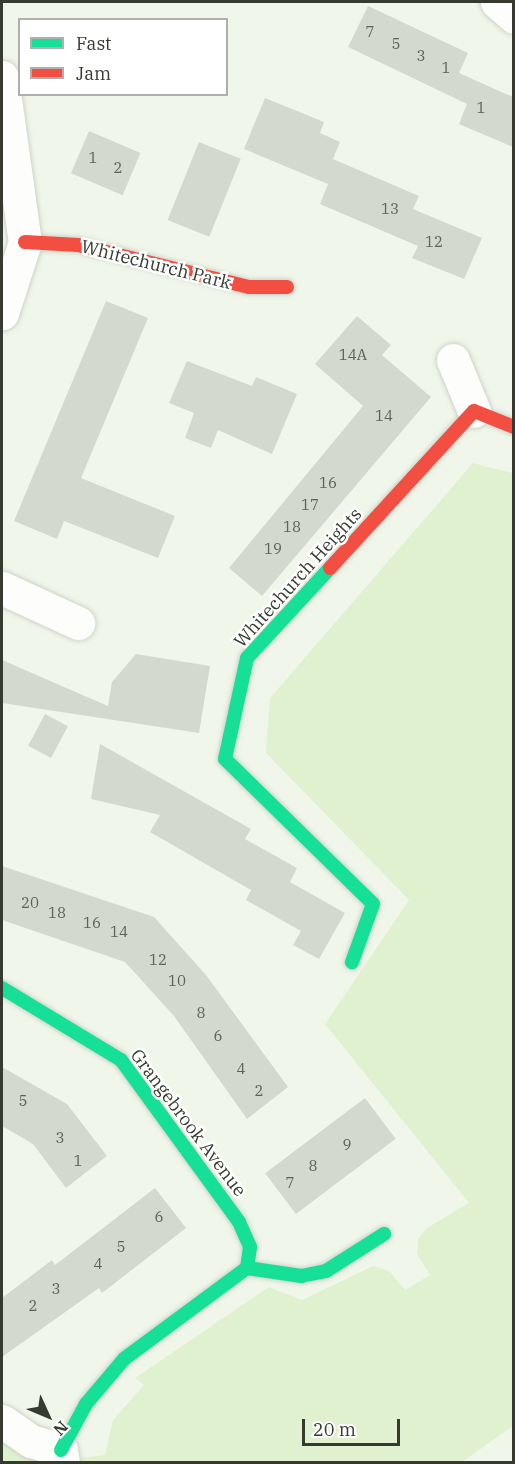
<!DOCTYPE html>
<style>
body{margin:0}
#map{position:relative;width:515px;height:1464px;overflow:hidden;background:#f0f7ea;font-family:"IBM Plex Serif",serif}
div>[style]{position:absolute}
.green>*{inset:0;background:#e0f1cf}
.building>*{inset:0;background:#d3d9ce;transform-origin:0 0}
.roads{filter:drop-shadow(0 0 2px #ced3c9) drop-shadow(0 0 2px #ced3c9)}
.street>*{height:33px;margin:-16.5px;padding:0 16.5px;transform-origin:16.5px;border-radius:16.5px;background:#fdfefc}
.fast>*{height:14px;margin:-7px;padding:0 7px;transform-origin:7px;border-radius:7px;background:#16e098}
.jam>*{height:14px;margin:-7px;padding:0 7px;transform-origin:7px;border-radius:7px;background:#f24e42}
span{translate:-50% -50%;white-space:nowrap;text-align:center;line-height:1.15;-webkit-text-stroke:5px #fff;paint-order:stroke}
.number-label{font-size:15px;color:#5d6258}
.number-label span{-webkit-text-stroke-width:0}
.street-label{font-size:18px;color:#363a31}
.frame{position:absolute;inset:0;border:3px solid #363a31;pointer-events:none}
.legend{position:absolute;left:18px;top:18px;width:210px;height:78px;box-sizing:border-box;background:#fff;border:2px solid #afb0ad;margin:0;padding:8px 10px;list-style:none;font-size:18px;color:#363a31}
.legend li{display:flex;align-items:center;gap:12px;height:30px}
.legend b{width:30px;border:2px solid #afb0ad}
.north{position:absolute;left:18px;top:1386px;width:60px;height:60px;-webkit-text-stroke:4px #fff;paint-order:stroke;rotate:134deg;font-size:16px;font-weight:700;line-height:24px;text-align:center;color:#363a31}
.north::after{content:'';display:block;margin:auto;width:21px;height:27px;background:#363a31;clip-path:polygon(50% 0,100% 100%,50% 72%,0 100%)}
.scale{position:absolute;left:302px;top:1419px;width:98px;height:27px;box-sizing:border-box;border:3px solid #363a31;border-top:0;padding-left:8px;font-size:18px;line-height:21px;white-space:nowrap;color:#363a31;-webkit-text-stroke:4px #fff;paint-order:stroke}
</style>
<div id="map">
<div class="green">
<div style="clip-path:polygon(473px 463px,513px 473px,513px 1426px,462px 1462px,2px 1462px,2px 1442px,40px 1462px,105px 1455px,113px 1420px,144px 1385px,135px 1378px,269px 1287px,302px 1300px,373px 1266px,389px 1271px,405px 1290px,430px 1275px,417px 1254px,418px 1239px,427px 1228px,469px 1203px,325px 1024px,409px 900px,266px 753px,270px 698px)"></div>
</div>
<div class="building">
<div style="clip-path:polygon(368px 6px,468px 53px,459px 73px,513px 97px,513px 147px,459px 124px,467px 104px,348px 47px)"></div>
<div style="clip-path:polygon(265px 98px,324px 122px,320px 133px,340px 142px,333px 159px,419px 196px,413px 209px,482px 238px,464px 279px,412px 258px,418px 246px,320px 204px,328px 184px,244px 149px)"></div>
<div style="left:89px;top:131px;width:56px;height:46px;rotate:23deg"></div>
<div style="left:199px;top:142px;width:45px;height:84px;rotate:22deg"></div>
<div style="clip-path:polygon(106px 301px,148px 318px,81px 478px,175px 516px,158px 558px,64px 521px,57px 539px,14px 521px)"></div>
<div style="clip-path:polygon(357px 316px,391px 345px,382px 355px,431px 397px,262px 596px,229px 568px,363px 406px,315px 364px)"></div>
<div style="clip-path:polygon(187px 361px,252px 386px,256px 377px,297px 394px,272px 454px,218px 430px,211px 448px,185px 438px,194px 413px,169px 403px)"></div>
<div style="clip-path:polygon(136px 654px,210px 666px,199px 733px,2px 703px,2px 660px,108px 706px,112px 682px)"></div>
<div style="left:45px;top:714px;width:26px;height:36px;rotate:28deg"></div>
<div style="clip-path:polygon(100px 744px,251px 829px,245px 839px,297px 868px,290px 882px,345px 913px,319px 959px,293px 945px,301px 931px,246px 900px,251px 890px,150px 832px,160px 815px,91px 799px)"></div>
<div style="clip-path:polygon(2px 866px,154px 917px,206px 975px,288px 1087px,247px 1119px,174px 1016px,125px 962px,2px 920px)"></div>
<div style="clip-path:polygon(2px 1067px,67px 1104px,107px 1156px,66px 1188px,33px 1144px,2px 1126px)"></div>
<div style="left:365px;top:1098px;width:51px;height:125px;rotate:53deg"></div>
<div style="clip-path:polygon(155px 1188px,186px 1228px,102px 1293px,99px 1288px,2px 1357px,2px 1298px,52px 1260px,55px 1265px)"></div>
</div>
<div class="roads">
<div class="street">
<div style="left:497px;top:2px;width:23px;rotate:41deg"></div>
<div style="left:2px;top:77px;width:167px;rotate:82.1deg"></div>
<div style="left:25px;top:242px;width:75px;rotate:107.9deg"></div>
<div style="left:453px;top:360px;width:55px;rotate:67.6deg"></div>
<div style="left:2px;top:588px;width:84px;rotate:24.7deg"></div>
<div style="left:2px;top:1421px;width:35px;rotate:35deg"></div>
<div style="left:31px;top:1441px;width:31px;rotate:17deg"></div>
<div style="left:61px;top:1450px;width:12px;rotate:81deg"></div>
</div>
<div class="fast">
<div style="left:330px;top:568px;width:122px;rotate:132.7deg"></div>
<div style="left:247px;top:658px;width:103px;rotate:102.3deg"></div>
<div style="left:225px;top:759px;width:207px;rotate:44.4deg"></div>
<div style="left:373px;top:904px;width:62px;rotate:109.9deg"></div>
<div style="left:2px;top:988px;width:139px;rotate:31.2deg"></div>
<div style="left:121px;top:1060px;width:200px;rotate:53.9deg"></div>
<div style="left:239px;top:1222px;width:27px;rotate:66deg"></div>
<div style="left:250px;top:1247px;width:21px;rotate:98deg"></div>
<div style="left:61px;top:1450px;width:52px;rotate:-61.5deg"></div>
<div style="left:86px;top:1404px;width:59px;rotate:-49.8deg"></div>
<div style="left:124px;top:1359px;width:153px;rotate:-36.5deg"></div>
<div style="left:247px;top:1268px;width:55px;rotate:8.4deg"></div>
<div style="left:301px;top:1276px;width:25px;rotate:-11deg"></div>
<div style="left:326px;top:1271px;width:69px;rotate:-32.5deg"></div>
</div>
<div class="jam">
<div style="left:25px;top:242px;width:53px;rotate:3.2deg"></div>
<div style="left:78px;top:245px;width:176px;rotate:13.8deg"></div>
<div style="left:249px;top:287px;width:38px"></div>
<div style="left:330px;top:568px;width:213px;rotate:-47.5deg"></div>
<div style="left:474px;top:411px;width:43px;rotate:21.8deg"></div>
</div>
</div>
<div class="number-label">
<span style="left:370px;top:32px">7</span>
<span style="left:396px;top:44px">5</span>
<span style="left:421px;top:56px">3</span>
<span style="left:446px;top:68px">1</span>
<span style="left:481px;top:108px">1</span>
<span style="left:93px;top:158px">1</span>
<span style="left:118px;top:168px">2</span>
<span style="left:390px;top:209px">13</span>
<span style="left:434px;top:242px">12</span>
<span style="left:353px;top:355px">14A</span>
<span style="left:384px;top:416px">14</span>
<span style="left:328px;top:483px">16</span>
<span style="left:310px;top:505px">17</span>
<span style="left:292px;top:527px">18</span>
<span style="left:273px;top:549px">19</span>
<span style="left:30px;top:903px">20</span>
<span style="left:57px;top:913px">18</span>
<span style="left:92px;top:923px">16</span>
<span style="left:119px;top:932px">14</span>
<span style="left:158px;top:960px">12</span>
<span style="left:177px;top:981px">10</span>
<span style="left:201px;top:1013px">8</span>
<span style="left:218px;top:1036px">6</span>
<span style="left:241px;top:1069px">4</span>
<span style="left:259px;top:1091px">2</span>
<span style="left:23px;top:1101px">5</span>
<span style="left:60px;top:1138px">3</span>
<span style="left:347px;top:1145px">9</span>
<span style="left:78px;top:1161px">1</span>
<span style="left:313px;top:1166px">8</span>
<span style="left:290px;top:1183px">7</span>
<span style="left:159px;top:1217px">6</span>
<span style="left:121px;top:1247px">5</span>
<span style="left:98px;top:1264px">4</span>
<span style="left:56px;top:1289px">3</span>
<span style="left:33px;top:1306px">2</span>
</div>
<div class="street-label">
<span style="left:156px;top:265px;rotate:14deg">Whitechurch Park</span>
<span style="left:298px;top:578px;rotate:-48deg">Whitechurch Heights</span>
<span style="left:188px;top:1123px;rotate:53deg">Grangebrook Avenue</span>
</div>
<div class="frame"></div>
<ul class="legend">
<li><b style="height:8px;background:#16e098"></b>Fast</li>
<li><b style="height:8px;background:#f24e42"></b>Jam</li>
</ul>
<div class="north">N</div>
<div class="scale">20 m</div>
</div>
